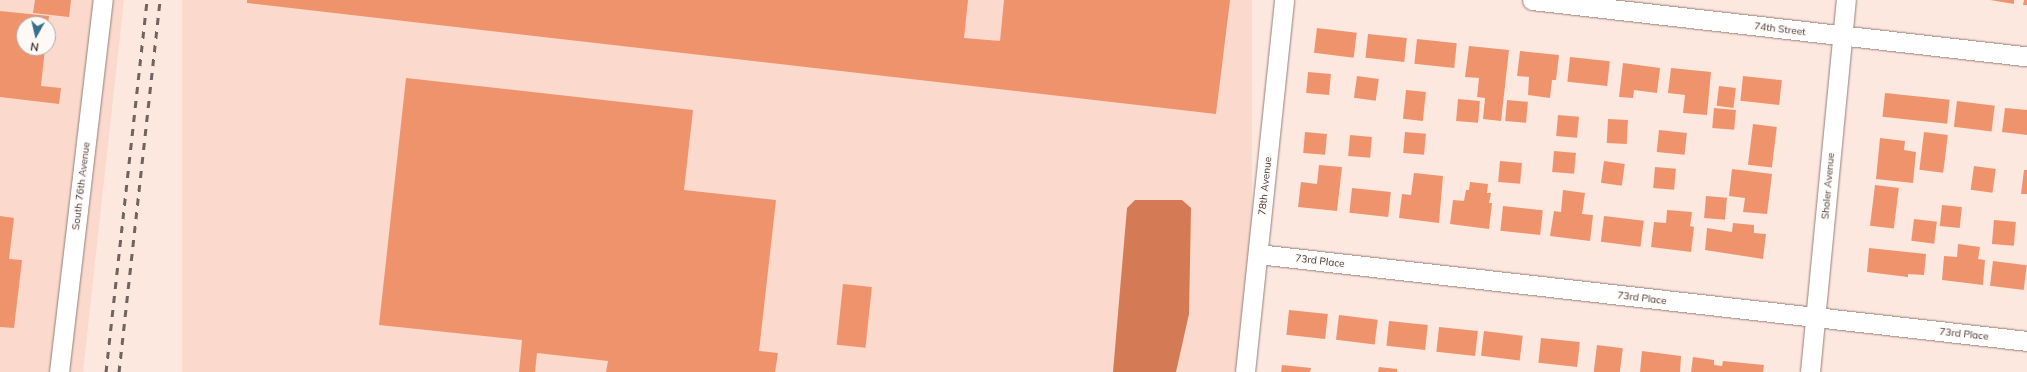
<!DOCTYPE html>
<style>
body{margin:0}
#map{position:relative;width:2027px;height:372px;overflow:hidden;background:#fde8e0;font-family:Mulish,sans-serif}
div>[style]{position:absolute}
.built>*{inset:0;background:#fbdacd;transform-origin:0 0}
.water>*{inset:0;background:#d47b55}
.building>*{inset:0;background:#ef936d;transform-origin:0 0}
.roads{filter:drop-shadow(0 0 1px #967f76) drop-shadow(0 0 1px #967f76)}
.street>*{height:19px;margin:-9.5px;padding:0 9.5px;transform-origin:9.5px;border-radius:9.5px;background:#fff}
.rail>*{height:3px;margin-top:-1.5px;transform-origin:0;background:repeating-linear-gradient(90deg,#70645f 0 7px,transparent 0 14px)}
span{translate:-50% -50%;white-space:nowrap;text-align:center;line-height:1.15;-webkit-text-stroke:3px #fef9f7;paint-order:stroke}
.street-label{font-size:10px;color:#433935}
.north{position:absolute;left:16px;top:16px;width:40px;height:40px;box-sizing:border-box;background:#fef9f7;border:1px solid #b3aca9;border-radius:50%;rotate:188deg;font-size:11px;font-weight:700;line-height:16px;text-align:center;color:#433935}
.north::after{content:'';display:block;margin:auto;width:14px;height:18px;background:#357188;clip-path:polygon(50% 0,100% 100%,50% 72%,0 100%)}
</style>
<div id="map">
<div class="built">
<div style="clip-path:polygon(evenodd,0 0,124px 0,83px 372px,0 372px,0 0,24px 24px,48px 24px,48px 48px,24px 48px,24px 24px)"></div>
<div style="left:182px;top:0;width:1070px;height:374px"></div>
</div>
<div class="water">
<div style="clip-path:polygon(1135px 200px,1182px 200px,1191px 208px,1189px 314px,1176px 372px,1113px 372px,1127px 208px)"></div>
</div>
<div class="building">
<div style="clip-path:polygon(35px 0,71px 0,69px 17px,33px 13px)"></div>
<div style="clip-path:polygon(247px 0,968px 0,964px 38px,1000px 41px,1004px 0,1230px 0,1216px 114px,247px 3px)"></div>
<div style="clip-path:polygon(1990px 0,2014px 0,2014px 4px)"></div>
<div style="clip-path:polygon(2024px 0,2027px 0,2027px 5px,2023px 5px)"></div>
<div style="clip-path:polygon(0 11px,49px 16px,48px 24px,24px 24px,24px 48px,45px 48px,41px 86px,61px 88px,59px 104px,0 97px)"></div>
<div style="left:1317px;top:28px;width:40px;height:25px;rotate:7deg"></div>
<div style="left:1368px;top:34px;width:39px;height:24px;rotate:6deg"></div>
<div style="left:1417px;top:39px;width:40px;height:25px;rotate:6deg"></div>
<div style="clip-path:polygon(1469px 46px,1509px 50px,1501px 121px,1483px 119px,1485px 98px,1477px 97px,1479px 78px,1465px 77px)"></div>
<div style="clip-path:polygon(1520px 51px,1559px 55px,1556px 80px,1552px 80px,1550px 98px,1528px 95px,1529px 77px,1517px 76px)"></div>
<div style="left:1570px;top:57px;width:40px;height:25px;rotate:6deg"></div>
<div style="clip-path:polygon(1623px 63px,1660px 68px,1657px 93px,1634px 90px,1633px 98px,1619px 97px)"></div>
<div style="clip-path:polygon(1671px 68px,1711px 72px,1707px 115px,1683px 113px,1685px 95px,1668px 93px)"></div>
<div style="left:1308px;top:72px;width:23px;height:21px;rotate:5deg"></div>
<div style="left:1357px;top:76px;width:22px;height:22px;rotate:8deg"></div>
<div style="left:1743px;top:76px;width:39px;height:25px;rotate:6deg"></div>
<div style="clip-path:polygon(406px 78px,693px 110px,684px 190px,776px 200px,759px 351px,778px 353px,775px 372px,606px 372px,608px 361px,537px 353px,535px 372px,519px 372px,522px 340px,379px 325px)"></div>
<div style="left:1719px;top:86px;width:17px;height:20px;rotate:7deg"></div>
<div style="left:1406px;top:90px;width:20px;height:29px;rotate:6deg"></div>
<div style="left:1885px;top:93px;width:65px;height:24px;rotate:6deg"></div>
<div style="left:1458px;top:99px;width:22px;height:22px;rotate:5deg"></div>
<div style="left:1507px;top:100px;width:21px;height:21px;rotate:5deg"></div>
<div style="left:1957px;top:101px;width:38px;height:26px;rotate:7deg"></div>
<div style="left:1714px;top:108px;width:22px;height:20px;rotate:5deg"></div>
<div style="clip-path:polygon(2005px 108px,2027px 110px,2027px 135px,2002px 132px)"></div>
<div style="left:1558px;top:115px;width:21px;height:21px;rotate:5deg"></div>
<div style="left:1608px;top:119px;width:20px;height:24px;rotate:3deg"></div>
<div style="left:1753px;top:124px;width:24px;height:41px;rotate:7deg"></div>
<div style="left:1659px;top:130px;width:28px;height:22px;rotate:6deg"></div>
<div style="left:1305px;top:132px;width:22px;height:21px;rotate:5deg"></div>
<div style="left:1405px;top:132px;width:21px;height:21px;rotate:5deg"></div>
<div style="left:1924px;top:132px;width:24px;height:38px;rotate:7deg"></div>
<div style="left:1350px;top:135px;width:22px;height:21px;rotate:5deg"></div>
<div style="clip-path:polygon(1880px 138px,1905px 141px,1904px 150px,1916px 152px,1913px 183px,1876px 179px)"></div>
<div style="left:1554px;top:151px;width:22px;height:21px;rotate:5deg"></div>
<div style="left:1500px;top:161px;width:22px;height:21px;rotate:5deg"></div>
<div style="left:1604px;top:161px;width:21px;height:22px;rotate:8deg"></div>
<div style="clip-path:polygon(1319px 165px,1342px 167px,1337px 211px,1298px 207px,1301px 182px,1317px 184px)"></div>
<div style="left:1974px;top:166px;width:22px;height:24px;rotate:8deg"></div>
<div style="left:1655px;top:167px;width:21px;height:21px;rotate:5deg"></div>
<div style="clip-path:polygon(1732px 169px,1772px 174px,1767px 214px,1743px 212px,1745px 198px,1729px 196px)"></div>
<div style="clip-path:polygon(2024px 170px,2027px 170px,2027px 194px,2021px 194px)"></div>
<div style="clip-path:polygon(1414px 173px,1443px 176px,1439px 223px,1399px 218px,1402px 194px,1411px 195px)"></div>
<div style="clip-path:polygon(1470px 182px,1488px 184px,1487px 193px,1491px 193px,1489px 203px,1492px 203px,1489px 229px,1450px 224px,1453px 200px,1464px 201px,1466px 190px,1469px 190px)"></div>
<div style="left:1875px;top:185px;width:24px;height:41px;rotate:7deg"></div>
<div style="left:1352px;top:188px;width:39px;height:25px;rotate:6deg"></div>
<div style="clip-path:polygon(1563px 190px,1585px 193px,1582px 214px,1593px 215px,1590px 241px,1550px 236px,1554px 211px,1561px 212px)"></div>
<div style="left:1706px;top:196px;width:21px;height:22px;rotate:5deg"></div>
<div style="left:1942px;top:205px;width:20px;height:21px;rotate:6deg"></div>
<div style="left:1503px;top:206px;width:40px;height:25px;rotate:6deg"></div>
<div style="clip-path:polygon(1667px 210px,1692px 212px,1690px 226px,1694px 227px,1691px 252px,1651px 247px,1654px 222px,1666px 223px)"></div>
<div style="clip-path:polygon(0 216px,14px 218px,9px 259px,22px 260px,14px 328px,0 327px)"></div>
<div style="left:1604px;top:216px;width:40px;height:26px;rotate:7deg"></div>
<div style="left:1914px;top:219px;width:23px;height:22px;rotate:7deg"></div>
<div style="left:1994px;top:220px;width:22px;height:24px;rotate:5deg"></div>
<div style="clip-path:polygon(1733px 223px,1754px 225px,1754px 233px,1766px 234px,1763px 259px,1705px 250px,1707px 228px,1732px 232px)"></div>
<div style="clip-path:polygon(1958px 244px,1980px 247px,1978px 259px,1985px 260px,1983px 285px,1942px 280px,1944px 256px,1957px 257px)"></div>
<div style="clip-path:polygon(1869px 248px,1926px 254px,1924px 275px,1908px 274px,1908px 277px,1867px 272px)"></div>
<div style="left:1993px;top:261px;width:34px;height:25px;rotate:7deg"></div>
<div style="left:843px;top:284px;width:29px;height:61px;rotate:6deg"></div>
<div style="left:1289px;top:310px;width:39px;height:25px;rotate:6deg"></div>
<div style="left:1339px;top:315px;width:39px;height:25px;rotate:7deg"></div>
<div style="left:1389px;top:321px;width:39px;height:25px;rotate:6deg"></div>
<div style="left:1439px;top:327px;width:39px;height:25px;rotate:6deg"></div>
<div style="left:1484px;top:331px;width:39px;height:25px;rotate:7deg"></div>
<div style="left:1541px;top:338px;width:39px;height:25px;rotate:6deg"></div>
<div style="left:1597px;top:345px;width:26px;height:27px;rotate:7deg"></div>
<div style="clip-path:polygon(1642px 351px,1681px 356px,1680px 372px,1640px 372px)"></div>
<div style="clip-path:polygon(1693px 357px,1714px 360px,1714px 365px,1722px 366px,1723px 361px,1764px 365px,1763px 372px,1691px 372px)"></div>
<div style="clip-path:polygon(1282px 365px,1311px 368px,1310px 372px,1281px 372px)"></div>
<div style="clip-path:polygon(1379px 367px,1397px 369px,1397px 372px,1378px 372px)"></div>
</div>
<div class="roads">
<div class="street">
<div style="left:1532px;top:0;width:498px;rotate:6.5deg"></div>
<div style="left:1258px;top:254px;width:774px;rotate:6.45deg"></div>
<div style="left:59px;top:372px;width:375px;rotate:-83.3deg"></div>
<div style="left:1245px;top:372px;width:374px;rotate:-84deg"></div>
<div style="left:1810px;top:372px;width:374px;rotate:-84.5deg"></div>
</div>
</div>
<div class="rail">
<div style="left:106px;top:372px;width:374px;rotate:-83.7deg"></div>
<div style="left:119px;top:372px;width:374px;rotate:-83.7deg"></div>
</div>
<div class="street-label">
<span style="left:1780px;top:29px;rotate:7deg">74th Street</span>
<span style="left:81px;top:186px;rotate:-83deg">South 76th Avenue</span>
<span style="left:1265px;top:186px;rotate:-84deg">78th Avenue</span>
<span style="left:1828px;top:186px;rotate:-85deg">Sholer Avenue</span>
<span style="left:1320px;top:261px;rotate:7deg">73rd Place</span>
<span style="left:1642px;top:298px;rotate:7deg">73rd Place</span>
<span style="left:1964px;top:334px;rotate:6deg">73rd Place</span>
</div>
<div class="north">N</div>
</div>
